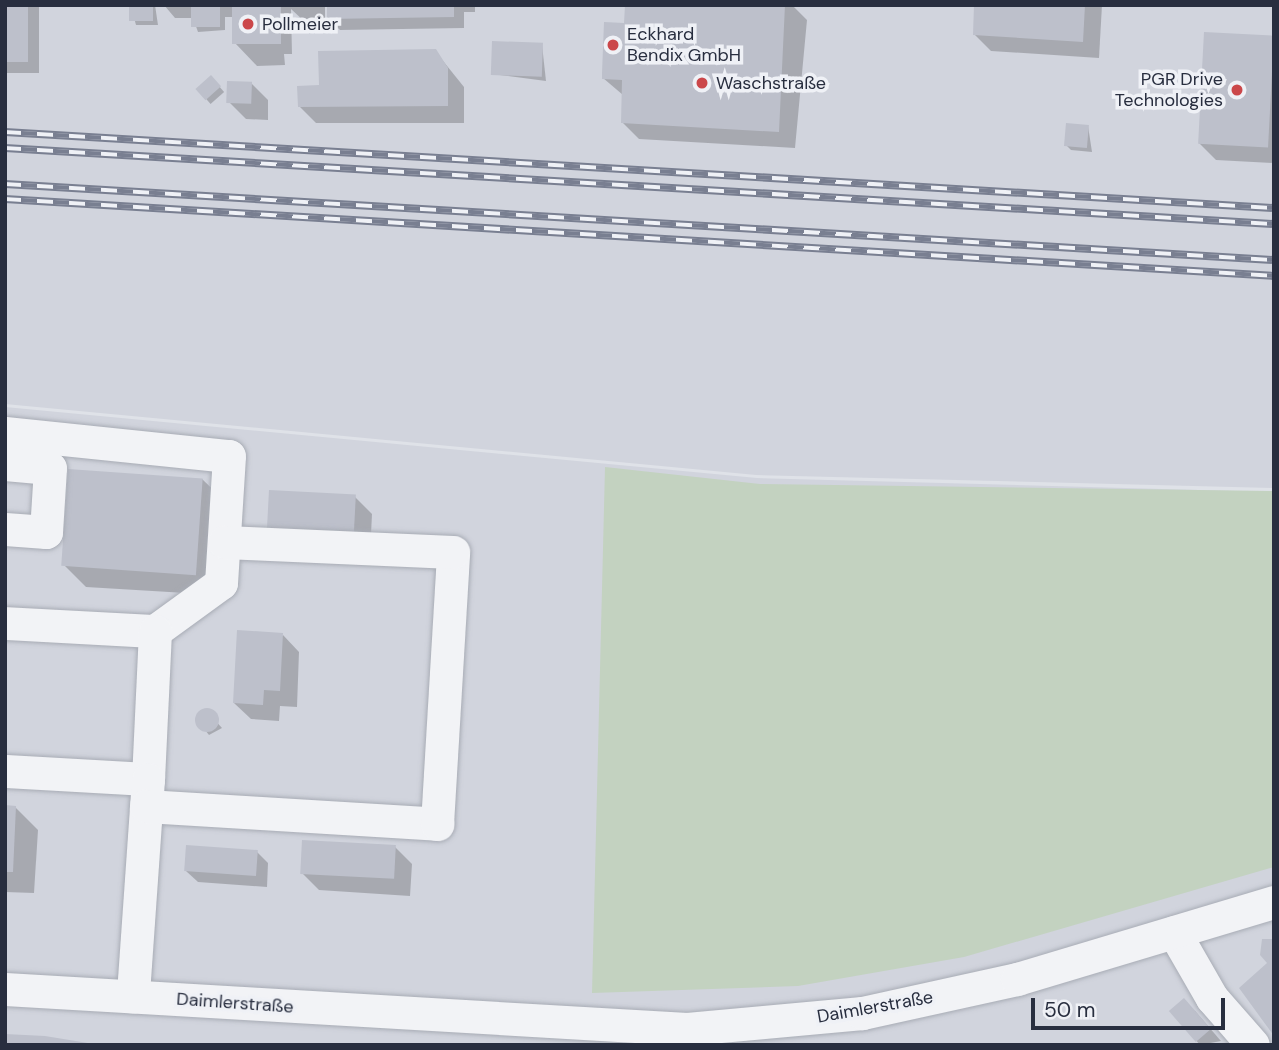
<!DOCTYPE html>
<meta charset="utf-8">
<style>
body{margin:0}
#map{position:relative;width:1279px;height:1050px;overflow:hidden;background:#dfe2e8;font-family:"DM Sans",sans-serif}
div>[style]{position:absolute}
.built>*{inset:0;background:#d1d4dd}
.green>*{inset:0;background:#c3d2c0}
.shadow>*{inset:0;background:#0003;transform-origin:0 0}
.building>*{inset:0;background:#bdc0cb;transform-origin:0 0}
.round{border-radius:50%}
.roads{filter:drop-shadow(0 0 2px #a8acb5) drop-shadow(0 0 2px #a8acb5)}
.minor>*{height:33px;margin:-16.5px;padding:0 16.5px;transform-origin:16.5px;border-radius:16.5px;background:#f2f3f6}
.rail>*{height:8px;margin-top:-4px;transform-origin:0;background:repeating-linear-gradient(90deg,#eff1f6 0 16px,#797f91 0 32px);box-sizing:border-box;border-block:2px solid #797f91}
.dots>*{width:19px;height:19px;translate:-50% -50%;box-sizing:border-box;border:4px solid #eff1f6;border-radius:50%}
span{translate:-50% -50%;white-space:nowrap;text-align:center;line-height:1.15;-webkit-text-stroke:7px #eff1f6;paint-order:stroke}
.poi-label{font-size:18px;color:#282e3f}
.left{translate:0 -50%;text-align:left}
.right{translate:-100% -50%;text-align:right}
.street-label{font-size:18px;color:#282e3f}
.frame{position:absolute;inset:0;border:7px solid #282e3f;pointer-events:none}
.scale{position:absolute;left:1031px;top:998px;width:194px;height:32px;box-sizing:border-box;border:4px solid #282e3f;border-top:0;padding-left:9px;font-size:21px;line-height:24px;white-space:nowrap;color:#282e3f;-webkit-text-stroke:5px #eff1f6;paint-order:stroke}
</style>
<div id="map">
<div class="built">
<div style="clip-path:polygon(5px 5px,1274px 5px,1274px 488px,756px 475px,5px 404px)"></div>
<div style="clip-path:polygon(5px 407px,757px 478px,1274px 492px,1274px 1045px,5px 1045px)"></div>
</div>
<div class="green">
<div style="clip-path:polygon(605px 467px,760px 484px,1274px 491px,1274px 867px,964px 957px,798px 986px,592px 993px)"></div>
</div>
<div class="shadow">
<div style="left:5px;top:5px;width:34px;height:68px"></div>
<div style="clip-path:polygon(109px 5px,155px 5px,158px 25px,136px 25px,131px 7px)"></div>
<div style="clip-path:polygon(164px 5px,325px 5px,325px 21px,305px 22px,291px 9px,292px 54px,284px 54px,285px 65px,257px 66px,235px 43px,234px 17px,225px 17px,225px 30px,198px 32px,193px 18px,175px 18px)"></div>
<div style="clip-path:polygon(328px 5px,475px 5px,475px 12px,464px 12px,464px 28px,340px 30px,329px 19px)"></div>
<div style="clip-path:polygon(627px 5px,792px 5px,807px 20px,795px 148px,639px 139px,622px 122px,623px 95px,603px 78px,626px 25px)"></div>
<div style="clip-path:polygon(976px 5px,1102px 5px,1099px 58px,991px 51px,974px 34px)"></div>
<div style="clip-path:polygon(1274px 38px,1274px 163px,1216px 160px,1199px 143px)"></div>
<div style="clip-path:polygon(542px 45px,546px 81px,492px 74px)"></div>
<div style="clip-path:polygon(435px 51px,464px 87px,464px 123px,316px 123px,299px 106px,320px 87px)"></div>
<div style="left:211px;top:77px;width:20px;height:18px;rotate:49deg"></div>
<div style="clip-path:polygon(251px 83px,268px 100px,268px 120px,246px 119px,229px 102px)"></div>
<div style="clip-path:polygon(1088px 126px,1092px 152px,1071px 150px,1066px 145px)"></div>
<div style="clip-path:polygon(202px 479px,225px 501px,219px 595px,86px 587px,64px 565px)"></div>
<div style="clip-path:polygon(355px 497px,372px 514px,370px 555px,285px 550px)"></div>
<div style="clip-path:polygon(283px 635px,299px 652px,297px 707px,280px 706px,279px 721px,251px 719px,234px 703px)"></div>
<div style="clip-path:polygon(206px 710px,222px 728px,209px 735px,197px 720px)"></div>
<div style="clip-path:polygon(5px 807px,15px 807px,38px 830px,34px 893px,5px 892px)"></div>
<div style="clip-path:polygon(395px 847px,412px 864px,410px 896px,319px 890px,302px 873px)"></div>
<div style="clip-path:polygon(257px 852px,268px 863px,267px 887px,198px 882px,186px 871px)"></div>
<div style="clip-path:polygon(1171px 1011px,1195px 1011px,1221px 1041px,1200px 1045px)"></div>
</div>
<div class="building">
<div style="left:5px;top:5px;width:23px;height:57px"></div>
<div style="left:129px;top:5px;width:24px;height:16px"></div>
<div style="left:191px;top:5px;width:29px;height:22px"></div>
<div style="left:232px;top:5px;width:49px;height:39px"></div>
<div style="clip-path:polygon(327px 5px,454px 5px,454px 17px,327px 19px)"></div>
<div style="clip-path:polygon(625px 5px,785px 5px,779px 132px,621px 123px,622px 80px,602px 79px,602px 73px,604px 22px,624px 23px)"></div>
<div style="clip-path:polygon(974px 5px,1085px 5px,1083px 42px,973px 35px)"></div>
<div style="left:1204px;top:32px;width:70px;height:112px;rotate:3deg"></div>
<div style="left:492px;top:41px;width:51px;height:34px;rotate:2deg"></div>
<div style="clip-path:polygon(436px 49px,448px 68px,448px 106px,298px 107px,297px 86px,319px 85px,318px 51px)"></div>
<div style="left:211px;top:75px;width:15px;height:21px;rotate:48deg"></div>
<div style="left:227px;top:81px;width:25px;height:22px;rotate:2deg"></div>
<div style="left:1066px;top:123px;width:23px;height:23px;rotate:5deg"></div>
<div style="left:68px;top:469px;width:135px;height:97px;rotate:4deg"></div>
<div style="left:269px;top:490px;width:87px;height:44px;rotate:3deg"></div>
<div style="clip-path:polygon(237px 630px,283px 633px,280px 691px,264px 690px,263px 705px,233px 703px)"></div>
<div class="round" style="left:195px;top:708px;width:24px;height:24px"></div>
<div style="clip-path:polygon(5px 805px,16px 806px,13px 872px,5px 872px)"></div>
<div style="left:302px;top:840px;width:94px;height:34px;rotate:3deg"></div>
<div style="left:186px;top:845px;width:72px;height:26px;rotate:4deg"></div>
<div style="clip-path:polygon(1262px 939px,1274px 939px,1274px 1036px,1239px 988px,1267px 963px,1260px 955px)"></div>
<div style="left:1184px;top:998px;width:41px;height:20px;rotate:49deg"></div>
<div style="clip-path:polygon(5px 1034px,45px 1036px,100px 1045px,5px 1045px)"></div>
</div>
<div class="roads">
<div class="minor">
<div style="left:5px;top:433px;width:225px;rotate:5.9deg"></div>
<div style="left:229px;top:456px;width:127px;rotate:93.6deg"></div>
<div style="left:221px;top:583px;width:82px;rotate:144deg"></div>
<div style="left:5px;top:464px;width:45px;rotate:5.1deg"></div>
<div style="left:50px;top:468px;width:64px;rotate:93.6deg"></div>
<div style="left:46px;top:532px;width:41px;rotate:-175.8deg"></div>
<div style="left:5px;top:623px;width:150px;rotate:3.1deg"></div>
<div style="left:155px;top:631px;width:148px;rotate:92.7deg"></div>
<div style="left:5px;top:771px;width:143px;rotate:3.2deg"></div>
<div style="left:148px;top:779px;width:218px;rotate:94deg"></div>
<div style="left:146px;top:806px;width:292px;rotate:3.5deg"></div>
<div style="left:437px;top:824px;width:272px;rotate:-86.6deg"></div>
<div style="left:453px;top:552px;width:229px;rotate:-177.5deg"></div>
<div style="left:1174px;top:932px;width:76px;rotate:60.1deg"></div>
<div style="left:1212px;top:998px;width:62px;rotate:48.9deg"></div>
<div style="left:5px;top:989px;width:683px;rotate:3.36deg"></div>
<div style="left:687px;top:1029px;width:176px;rotate:-5.2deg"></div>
<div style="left:862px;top:1013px;width:159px;rotate:-12.4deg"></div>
<div style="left:1017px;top:979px;width:268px;rotate:-16.7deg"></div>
</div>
</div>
<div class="rail">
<div style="left:5px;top:132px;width:1271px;rotate:3.43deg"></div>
<div style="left:5px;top:148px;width:1271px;rotate:3.43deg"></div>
<div style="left:5px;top:184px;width:1271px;rotate:3.43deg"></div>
<div style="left:5px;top:199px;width:1271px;rotate:3.47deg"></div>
</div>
<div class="dots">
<div style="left:248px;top:24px;background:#cb474a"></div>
<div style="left:613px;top:45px;background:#cb474a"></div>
<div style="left:702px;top:83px;background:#cb474a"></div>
<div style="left:1237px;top:90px;background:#cb474a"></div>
</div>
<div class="poi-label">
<span class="left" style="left:262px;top:24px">Pollmeier</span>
<span class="left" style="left:627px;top:45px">Eckhard<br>Bendix GmbH</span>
<span class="right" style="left:1223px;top:90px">PGR Drive<br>Technologies</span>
<span class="left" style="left:716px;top:83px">Waschstraße</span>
</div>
<div class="street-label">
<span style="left:235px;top:1003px;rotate:4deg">Daimlerstraße</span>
<span style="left:875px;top:1007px;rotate:-10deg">Daimlerstraße</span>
</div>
<div class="frame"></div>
<div class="scale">50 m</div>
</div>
